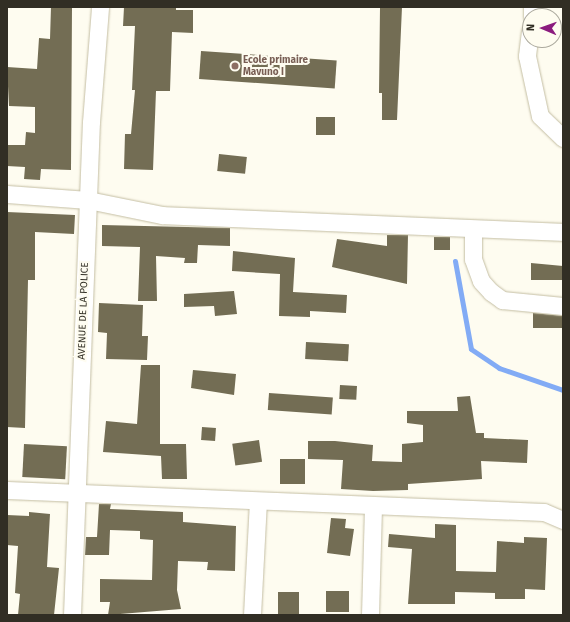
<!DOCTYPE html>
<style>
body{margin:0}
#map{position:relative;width:570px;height:622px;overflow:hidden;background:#fefcf0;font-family:"Fira Sans",sans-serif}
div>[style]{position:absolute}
.stream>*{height:5px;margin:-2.5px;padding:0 2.5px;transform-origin:2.5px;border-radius:2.5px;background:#82abf5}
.building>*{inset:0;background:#736d54;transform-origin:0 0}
.roads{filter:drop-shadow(0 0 1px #c4bea3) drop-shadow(0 0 1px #c4bea3)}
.street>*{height:17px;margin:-8.5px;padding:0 8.5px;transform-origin:8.5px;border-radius:8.5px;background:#fff}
.dots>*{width:11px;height:11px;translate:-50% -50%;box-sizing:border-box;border:2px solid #fefcf0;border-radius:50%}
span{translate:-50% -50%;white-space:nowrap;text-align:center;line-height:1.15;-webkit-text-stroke:4px #fefcf0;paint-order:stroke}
.education-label{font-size:10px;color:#785e54;font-weight:700}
.left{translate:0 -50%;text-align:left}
.street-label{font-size:10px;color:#312e24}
.frame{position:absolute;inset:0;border:8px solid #312e24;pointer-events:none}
.north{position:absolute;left:522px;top:8px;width:40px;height:40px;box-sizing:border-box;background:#fefcf0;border:1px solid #acaa9e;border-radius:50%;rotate:272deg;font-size:11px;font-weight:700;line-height:16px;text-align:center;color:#312e24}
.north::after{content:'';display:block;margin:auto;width:14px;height:18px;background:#8b1b7e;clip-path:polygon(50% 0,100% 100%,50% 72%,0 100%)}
</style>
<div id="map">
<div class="stream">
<div style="left:455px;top:261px;width:89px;rotate:79.7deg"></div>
<div style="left:471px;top:349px;width:34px;rotate:34deg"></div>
<div style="left:499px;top:368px;width:68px;rotate:19deg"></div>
</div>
<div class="building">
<div style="clip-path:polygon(51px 7px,72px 7px,71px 170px,41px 169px,40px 180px,24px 179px,25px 167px,7px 166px,7px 145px,25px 145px,26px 132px,35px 133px,35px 107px,9px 106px,7px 67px,37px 69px,39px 38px,50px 39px)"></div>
<div style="clip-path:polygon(124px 7px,176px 7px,176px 10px,193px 10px,193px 33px,172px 32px,170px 91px,156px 91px,153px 170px,124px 169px,125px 134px,131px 134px,135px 90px,132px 90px,135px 26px,123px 26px)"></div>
<div style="clip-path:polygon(380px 7px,402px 7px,397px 120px,382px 120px,382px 93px,379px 93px)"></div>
<div style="left:201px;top:51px;width:136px;height:28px;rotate:4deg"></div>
<div style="left:316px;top:117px;width:19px;height:18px"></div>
<div style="left:219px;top:154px;width:28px;height:17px;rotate:6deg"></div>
<div style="clip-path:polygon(7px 212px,75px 215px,74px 234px,35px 232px,35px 280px,28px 280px,25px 428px,7px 427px)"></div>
<div style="clip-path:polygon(102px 225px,230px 228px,230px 246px,198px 245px,197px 263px,184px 263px,185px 258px,156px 256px,157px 301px,138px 301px,140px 247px,102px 246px)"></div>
<div style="clip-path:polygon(387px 235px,408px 235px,407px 284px,332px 267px,337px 239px,387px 246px)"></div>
<div style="left:434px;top:237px;width:16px;height:13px"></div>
<div style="clip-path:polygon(233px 251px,295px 258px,293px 292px,347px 295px,346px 313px,310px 311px,310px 317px,279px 316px,280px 274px,232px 271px)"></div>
<div style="clip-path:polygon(531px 263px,563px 266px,563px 280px,531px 280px)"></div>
<div style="clip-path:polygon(234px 291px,237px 314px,215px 316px,214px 306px,184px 307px,184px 294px)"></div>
<div style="clip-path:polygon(99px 303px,143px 305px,142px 336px,148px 336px,147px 360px,106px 359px,107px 333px,98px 332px)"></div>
<div style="clip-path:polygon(533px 313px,563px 316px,563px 328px,533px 328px)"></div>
<div style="left:306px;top:342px;width:43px;height:17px;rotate:3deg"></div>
<div style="clip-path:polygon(141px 365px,160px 365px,160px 444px,186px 444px,187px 479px,162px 479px,161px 456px,103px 452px,106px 421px,137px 424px)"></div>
<div style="clip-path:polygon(193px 370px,236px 374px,234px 395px,191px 388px)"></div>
<div style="left:340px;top:385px;width:17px;height:14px;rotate:3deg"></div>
<div style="left:269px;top:393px;width:64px;height:17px;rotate:4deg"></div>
<div style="clip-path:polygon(470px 396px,476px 433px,484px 433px,484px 438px,528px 440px,527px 463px,481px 461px,482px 479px,408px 484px,408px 490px,373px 491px,341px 489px,343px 460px,308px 459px,308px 441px,335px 441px,373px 445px,372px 461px,402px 462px,402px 444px,423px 442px,423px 425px,407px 423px,407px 411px,458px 411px,457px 397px)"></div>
<div style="left:202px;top:427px;width:14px;height:13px;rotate:4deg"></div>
<div style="left:259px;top:440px;width:22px;height:27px;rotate:82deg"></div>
<div style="left:24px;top:444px;width:43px;height:33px;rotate:3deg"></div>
<div style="left:280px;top:459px;width:25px;height:25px"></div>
<div style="clip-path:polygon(99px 504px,111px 504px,110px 509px,183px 512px,183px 522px,236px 526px,235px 571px,207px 570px,208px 562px,178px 561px,177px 590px,181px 609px,108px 615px,110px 602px,100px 602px,100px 579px,152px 580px,153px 540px,140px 539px,140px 531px,110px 530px,109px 555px,85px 555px,86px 537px,97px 537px)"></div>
<div style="clip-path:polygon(29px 512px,50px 514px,47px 567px,59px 568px,54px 615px,18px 615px,20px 594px,15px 593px,18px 546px,7px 545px,7px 515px,29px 516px)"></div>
<div style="clip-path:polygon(331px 518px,346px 519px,345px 528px,354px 529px,350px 556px,327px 553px)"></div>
<div style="clip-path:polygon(435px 524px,456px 525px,456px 571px,496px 572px,497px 541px,524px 543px,524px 537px,547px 538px,545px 590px,525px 589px,525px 599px,495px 599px,495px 593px,455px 592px,455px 604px,408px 604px,412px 549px,388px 547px,389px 534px,435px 538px)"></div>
<div style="left:326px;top:591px;width:23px;height:21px"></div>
<div style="left:278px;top:592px;width:21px;height:23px"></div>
</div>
<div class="roads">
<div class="street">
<div style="left:532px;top:16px;width:9px;rotate:-90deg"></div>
<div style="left:530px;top:31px;width:25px;rotate:97deg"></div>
<div style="left:527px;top:56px;width:61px;rotate:77.8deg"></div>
<div style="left:540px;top:116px;width:32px;rotate:44deg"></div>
<div style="left:7px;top:194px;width:81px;rotate:4.2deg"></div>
<div style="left:88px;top:200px;width:76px;rotate:11.5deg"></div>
<div style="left:162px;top:215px;width:401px;rotate:2.4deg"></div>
<div style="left:473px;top:229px;width:30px;rotate:90deg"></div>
<div style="left:473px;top:259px;width:23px;rotate:70deg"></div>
<div style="left:481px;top:281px;width:15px;rotate:48deg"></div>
<div style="left:491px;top:292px;width:14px;rotate:36deg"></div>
<div style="left:502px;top:300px;width:61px;rotate:5.6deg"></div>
<div style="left:7px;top:490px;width:537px;rotate:2.35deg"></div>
<div style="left:544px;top:512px;width:21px;rotate:23deg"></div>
<div style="left:72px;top:615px;width:493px;rotate:-87.8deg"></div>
<div style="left:91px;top:122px;width:115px;rotate:-85.5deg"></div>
<div style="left:252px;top:615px;width:114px;rotate:-87deg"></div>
<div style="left:370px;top:615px;width:107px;rotate:-88.4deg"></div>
</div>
</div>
<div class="dots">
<div style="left:235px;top:66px;background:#8d6e63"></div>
</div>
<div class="education-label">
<span class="left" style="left:243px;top:66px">Ecole primaire<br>Mavuno I</span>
</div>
<div class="street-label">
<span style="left:84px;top:311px;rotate:-88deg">AVENUE DE LA POLICE</span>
</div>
<div class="frame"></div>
<div class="north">N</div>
</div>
